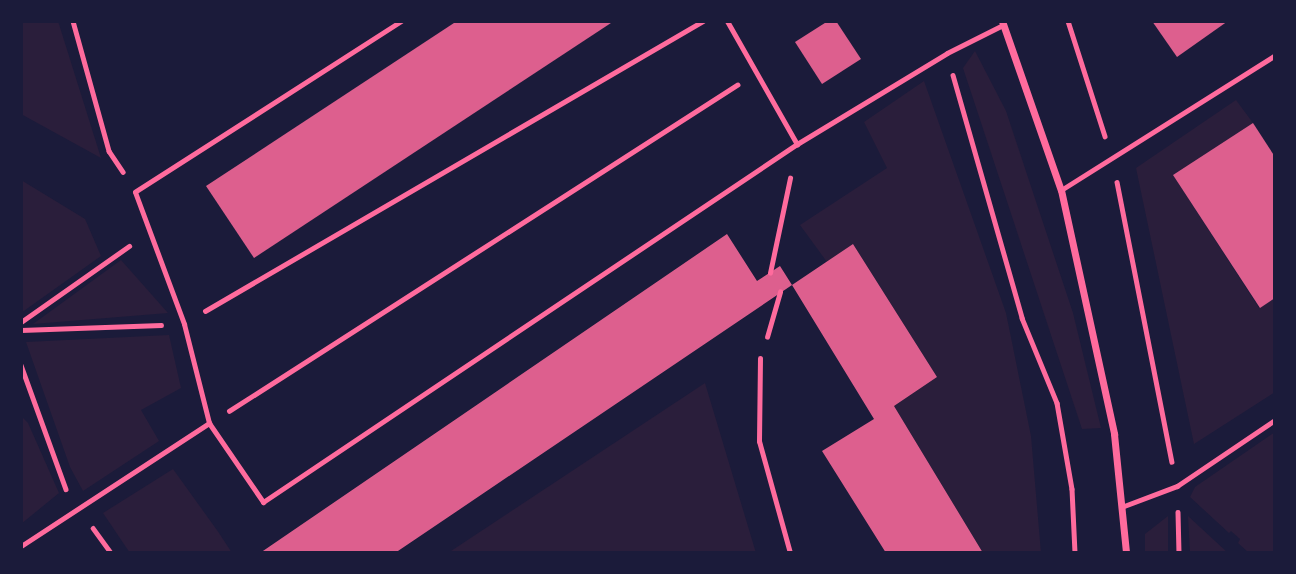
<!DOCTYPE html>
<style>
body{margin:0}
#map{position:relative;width:1296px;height:574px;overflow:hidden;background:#1b1b3a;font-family:Georgia,serif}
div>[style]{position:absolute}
.green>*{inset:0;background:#2a1e3b}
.building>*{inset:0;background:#dd5f8e}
.path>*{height:4.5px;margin:-2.25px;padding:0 2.25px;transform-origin:2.25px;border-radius:2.25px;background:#ff6b9d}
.service>*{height:5px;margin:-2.5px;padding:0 2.5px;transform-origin:2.5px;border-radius:2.5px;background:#ff6b9d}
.minor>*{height:7px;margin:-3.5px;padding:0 3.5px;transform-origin:3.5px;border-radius:3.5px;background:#ff6b9d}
span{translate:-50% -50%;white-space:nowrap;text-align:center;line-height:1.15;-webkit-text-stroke:7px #1b1b3a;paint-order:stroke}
.frame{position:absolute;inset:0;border:23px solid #1b1b3a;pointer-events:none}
</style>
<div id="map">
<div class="green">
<div style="clip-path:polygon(21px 21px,58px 21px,101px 158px,21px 114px)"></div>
<div style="clip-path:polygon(975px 51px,1006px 111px,1073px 313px,1101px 428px,1082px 429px,963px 68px)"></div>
<div style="clip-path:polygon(924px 81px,1006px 313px,1031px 436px,1041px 553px,983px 553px,894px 406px,937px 377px,853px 244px,827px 262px,800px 225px,887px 168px,864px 122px)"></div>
<div style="clip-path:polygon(1236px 100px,1253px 123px,1173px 175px,1259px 308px,1275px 298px,1275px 392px,1194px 444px,1136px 168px)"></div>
<div style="clip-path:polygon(21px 180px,85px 219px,101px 256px,21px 313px)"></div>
<div style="clip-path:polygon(121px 260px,168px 313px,33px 324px)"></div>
<div style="clip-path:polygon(169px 335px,181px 388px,141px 410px,159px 441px,83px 491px,70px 467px,26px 342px)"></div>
<div style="clip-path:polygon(705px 383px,756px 553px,448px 553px)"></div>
<div style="clip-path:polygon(21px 416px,28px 423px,59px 493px,21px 524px)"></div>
<div style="clip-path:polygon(1275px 432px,1275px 553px,1249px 553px,1238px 543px,1240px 539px,1231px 531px,1229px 533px,1190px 497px,1195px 487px)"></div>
<div style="clip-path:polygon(173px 469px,219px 533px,232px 553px,130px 553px,103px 513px)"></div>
<div style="clip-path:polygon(1168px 516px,1168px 553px,1145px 553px,1145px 534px)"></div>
<div style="clip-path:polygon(1188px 516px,1228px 553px,1190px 553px)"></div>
</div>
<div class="building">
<div style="clip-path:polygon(457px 21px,614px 21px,254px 258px,206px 186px)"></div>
<div style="clip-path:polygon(828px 21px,836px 21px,861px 59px,822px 84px,795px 42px)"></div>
<div style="clip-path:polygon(1152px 21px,1228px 21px,1177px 57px)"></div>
<div style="clip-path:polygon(1253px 123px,1275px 157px,1275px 298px,1260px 308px,1173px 175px)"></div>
<div style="clip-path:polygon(727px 234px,757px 281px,780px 266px,792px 285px,395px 553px,260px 553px)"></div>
<div style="clip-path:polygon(853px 244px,937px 377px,894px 406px,983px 553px,886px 553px,822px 451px,874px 419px,792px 285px)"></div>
</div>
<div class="path">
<div style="left:73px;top:21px;width:135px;rotate:74.5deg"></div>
<div style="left:109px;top:151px;width:25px;rotate:56deg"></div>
<div style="left:1068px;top:21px;width:121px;rotate:72.2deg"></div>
<div style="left:953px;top:75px;width:253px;rotate:74.1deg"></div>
<div style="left:1022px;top:318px;width:92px;rotate:67.6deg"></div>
<div style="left:1057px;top:403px;width:87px;rotate:80.1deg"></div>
<div style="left:1072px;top:489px;width:64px;rotate:87.3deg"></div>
<div style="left:1117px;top:182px;width:285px;rotate:78.9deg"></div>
<div style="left:770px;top:273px;width:97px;rotate:-78.1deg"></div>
<div style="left:205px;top:311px;width:576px;rotate:-30.21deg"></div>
<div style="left:21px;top:322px;width:132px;rotate:-35.1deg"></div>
<div style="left:21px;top:330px;width:140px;rotate:-2deg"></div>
<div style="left:767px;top:337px;width:47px;rotate:-73.9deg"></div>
<div style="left:21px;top:365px;width:132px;rotate:70.1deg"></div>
<div style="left:229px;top:411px;width:604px;rotate:-32.69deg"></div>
<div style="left:1178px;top:512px;width:41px;rotate:88.6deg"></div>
<div style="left:93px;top:528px;width:31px;rotate:54deg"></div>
</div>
<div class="service">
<div style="left:401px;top:21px;width:316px;rotate:147.3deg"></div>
<div style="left:135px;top:192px;width:141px;rotate:69.6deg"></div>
<div style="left:184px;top:324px;width:102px;rotate:75.8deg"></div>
<div style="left:209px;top:423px;width:96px;rotate:55.6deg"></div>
<div style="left:263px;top:502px;width:643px;rotate:-33.84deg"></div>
<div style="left:797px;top:144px;width:175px;rotate:-31.2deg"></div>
<div style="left:947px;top:53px;width:63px;rotate:-26.6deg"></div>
<div style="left:727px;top:21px;width:142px;rotate:60.4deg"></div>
<div style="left:1061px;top:190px;width:253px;rotate:-32.2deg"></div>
<div style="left:760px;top:358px;width:83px;rotate:90.7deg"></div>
<div style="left:759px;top:441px;width:116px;rotate:74.5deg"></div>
<div style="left:1124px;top:506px;width:57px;rotate:-20.7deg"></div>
<div style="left:1177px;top:486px;width:118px;rotate:-34deg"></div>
<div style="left:21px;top:546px;width:225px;rotate:-33.2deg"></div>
</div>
<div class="minor">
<div style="left:1002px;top:21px;width:179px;rotate:70.8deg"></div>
<div style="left:1061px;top:190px;width:250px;rotate:77.7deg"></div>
<div style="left:1114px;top:434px;width:120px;rotate:84.2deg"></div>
</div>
<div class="frame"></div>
</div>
